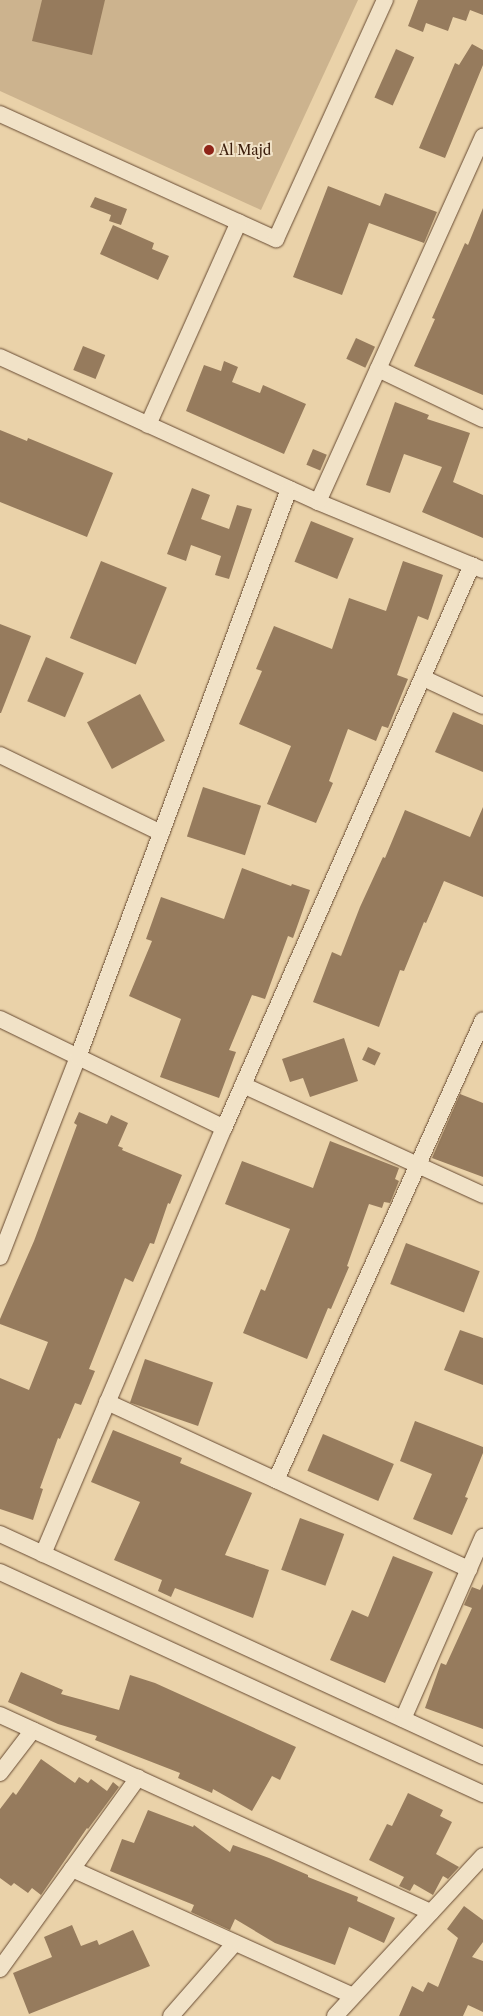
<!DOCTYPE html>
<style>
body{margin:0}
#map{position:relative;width:483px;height:2016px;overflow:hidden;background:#ead2a9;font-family:"Libre Caslon Text",serif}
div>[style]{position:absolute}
.green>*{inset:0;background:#ccb38e}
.building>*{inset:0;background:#967b5d;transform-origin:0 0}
.roads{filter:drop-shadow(0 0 1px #674a32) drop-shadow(0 0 1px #674a32)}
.minor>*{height:16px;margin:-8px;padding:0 8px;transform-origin:8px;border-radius:8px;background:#f1e2c7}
.dots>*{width:14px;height:14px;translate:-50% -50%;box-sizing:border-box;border:2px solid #f1e2c7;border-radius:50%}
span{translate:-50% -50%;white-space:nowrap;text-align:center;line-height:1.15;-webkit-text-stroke:4px #f1e2c7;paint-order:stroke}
.poi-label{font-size:14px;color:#3b1d0b}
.left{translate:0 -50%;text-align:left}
</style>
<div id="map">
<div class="green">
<div style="clip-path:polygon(0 0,358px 0,261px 210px,0 91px)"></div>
</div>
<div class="building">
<div style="clip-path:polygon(42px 0,105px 0,92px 55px,32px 41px)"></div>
<div style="clip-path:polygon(418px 0,483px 0,483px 15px,470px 10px,466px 21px,453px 17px,448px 31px,426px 23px,423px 32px,408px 26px)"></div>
<div style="clip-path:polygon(472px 44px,483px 50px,483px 65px,445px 158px,419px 148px,455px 63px,459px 65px)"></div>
<div style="left:396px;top:49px;width:20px;height:53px;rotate:24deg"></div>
<div style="clip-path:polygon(328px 186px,380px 206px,385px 193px,437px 212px,424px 243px,369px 223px,342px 295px,293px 277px)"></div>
<div style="clip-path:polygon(95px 197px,127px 209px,121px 225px,109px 221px,111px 215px,90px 207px)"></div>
<div style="clip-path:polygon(483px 208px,483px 395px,414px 366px,435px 319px,432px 318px,465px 243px,468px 245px)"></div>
<div style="clip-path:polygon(113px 225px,154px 243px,152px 249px,169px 256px,158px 280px,100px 254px)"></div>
<div style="left:356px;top:338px;width:21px;height:23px;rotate:25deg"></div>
<div style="left:83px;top:346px;width:24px;height:26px;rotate:22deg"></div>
<div style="clip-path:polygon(224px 361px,238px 367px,232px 382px,260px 393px,263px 385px,306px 404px,284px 454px,186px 411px,204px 365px,221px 371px)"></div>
<div style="clip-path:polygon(395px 402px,429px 415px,427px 419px,470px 433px,453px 482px,483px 495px,483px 538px,422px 512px,442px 467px,404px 454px,390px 493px,366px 485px)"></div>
<div style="clip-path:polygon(0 430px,27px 441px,28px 438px,113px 473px,87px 537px,0 502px)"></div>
<div style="left:313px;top:449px;width:15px;height:17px;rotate:23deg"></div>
<div style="clip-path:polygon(192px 488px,210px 495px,201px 519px,229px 529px,237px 505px,252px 509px,229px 579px,215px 575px,221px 556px,191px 545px,186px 561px,167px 554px)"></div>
<div style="left:311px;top:521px;width:46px;height:44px;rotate:22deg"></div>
<div style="left:101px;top:561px;width:71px;height:83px;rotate:22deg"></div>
<div style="clip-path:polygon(403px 561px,443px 575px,428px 620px,418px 616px,397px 675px,408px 679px,388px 728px,382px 726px,376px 741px,348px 729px,329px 781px,333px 783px,316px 823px,267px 804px,291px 746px,239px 724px,262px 671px,256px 669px,274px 626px,332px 649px,349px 598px,386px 611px)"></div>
<div style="clip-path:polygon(0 624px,31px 636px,1px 713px,0 713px)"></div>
<div style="left:46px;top:657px;width:41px;height:48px;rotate:23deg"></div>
<div style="left:140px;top:694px;width:53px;height:60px;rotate:62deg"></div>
<div style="clip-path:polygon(453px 712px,483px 725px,483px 772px,435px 752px)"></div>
<div style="left:203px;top:787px;width:61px;height:52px;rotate:18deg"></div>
<div style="clip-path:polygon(483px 807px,483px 897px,444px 881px,426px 923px,424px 922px,404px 971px,400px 970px,379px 1027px,313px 1002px,332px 952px,341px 956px,360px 907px,383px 857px,385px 858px,405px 810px,470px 837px)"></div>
<div style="clip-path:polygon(242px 868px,291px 886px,292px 884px,310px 890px,293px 938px,288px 936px,265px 999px,252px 995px,229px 1050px,236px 1052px,219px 1098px,160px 1077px,181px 1019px,129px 996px,152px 941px,146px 939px,161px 897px,224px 919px)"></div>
<div style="clip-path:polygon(344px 1038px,358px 1081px,310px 1097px,303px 1078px,290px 1082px,282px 1059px)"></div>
<div style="left:368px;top:1047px;width:14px;height:14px;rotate:25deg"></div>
<div style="clip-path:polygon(460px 1094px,483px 1103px,483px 1177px,432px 1158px)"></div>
<div style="clip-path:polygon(79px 1112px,107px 1124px,111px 1115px,128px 1123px,118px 1146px,123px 1148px,122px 1150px,182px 1175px,170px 1204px,168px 1203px,154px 1244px,150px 1243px,133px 1282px,125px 1278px,89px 1369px,95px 1371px,81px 1405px,75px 1403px,60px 1439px,58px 1438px,40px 1488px,43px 1489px,33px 1520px,0 1509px,0 1378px,29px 1390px,48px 1342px,0 1324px,0 1319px,34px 1241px,77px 1125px,74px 1123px)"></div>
<div style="clip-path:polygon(330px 1141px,399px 1168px,395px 1179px,399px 1181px,390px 1203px,384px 1202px,382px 1208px,369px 1204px,347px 1266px,349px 1267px,331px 1309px,328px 1308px,307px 1359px,243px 1333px,261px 1289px,265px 1291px,290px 1229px,225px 1204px,242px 1161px,313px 1188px)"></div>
<div style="left:406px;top:1243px;width:79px;height:44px;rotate:21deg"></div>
<div style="clip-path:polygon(460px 1330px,483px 1338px,483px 1385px,444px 1370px)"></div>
<div style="left:145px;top:1359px;width:72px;height:46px;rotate:19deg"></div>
<div style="clip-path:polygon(415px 1421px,483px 1447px,483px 1453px,465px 1497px,468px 1498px,452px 1535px,413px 1519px,432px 1474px,400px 1461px)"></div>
<div style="clip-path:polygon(113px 1430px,182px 1458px,180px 1463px,252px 1493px,225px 1555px,269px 1570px,253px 1618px,175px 1588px,171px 1597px,158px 1591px,162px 1580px,114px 1560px,140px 1502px,91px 1482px)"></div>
<div style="left:323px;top:1434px;width:77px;height:40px;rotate:23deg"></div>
<div style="left:300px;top:1518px;width:47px;height:55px;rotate:20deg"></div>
<div style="clip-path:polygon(393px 1556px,433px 1572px,385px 1683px,330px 1660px,352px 1610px,368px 1617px)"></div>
<div style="clip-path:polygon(483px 1584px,483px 1729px,425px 1708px,441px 1663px,446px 1665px,472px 1608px,464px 1605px,472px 1587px,480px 1590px)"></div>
<div style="clip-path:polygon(21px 1672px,63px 1690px,61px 1694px,119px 1710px,130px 1675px,155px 1683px,296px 1747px,280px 1780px,272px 1776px,252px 1811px,213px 1789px,212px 1793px,178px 1778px,180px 1773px,95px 1740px,97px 1736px,58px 1724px,8px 1702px)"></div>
<div style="clip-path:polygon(41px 1759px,75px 1783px,79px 1777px,88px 1783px,91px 1779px,107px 1791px,113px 1782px,119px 1787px,88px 1829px,87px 1828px,41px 1895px,32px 1888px,28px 1893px,14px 1883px,11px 1886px,0 1878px,0 1809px,13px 1792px,16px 1795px)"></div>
<div style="clip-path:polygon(408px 1793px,443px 1810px,440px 1816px,452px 1822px,436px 1854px,459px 1867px,448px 1879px,443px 1876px,433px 1895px,414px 1884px,410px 1891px,399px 1886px,404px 1877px,369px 1860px,387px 1824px,392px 1826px)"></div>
<div style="clip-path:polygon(148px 1810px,193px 1827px,194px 1825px,230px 1852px,233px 1845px,269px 1858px,308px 1875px,308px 1877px,358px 1897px,357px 1901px,395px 1918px,384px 1943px,349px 1927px,335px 1965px,275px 1943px,235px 1919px,230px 1930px,191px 1912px,194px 1905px,110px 1871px,122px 1839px,134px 1843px)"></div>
<div style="clip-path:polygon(464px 1906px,483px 1920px,483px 1942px,472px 1957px,483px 1961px,483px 2012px,468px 2005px,463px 2016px,399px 2016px,412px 1986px,423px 1992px,428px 1982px,438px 1987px,458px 1938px,447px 1929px)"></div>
<div style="clip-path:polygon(72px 1925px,81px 1946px,97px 1940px,99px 1945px,133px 1930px,150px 1966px,29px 2014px,13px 1973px,52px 1957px,44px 1937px)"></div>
</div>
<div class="roads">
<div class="minor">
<div style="left:0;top:114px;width:303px;rotate:24.4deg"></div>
<div style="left:276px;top:239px;width:263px;rotate:-65.5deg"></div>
<div style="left:0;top:357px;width:349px;rotate:24.5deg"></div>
<div style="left:318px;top:502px;width:178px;rotate:22.4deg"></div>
<div style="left:378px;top:369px;width:116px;rotate:25.5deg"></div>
<div style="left:148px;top:425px;width:222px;rotate:-65.9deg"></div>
<div style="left:318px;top:502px;width:401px;rotate:-65.7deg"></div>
<div style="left:423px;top:678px;width:66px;rotate:25deg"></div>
<div style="left:0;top:755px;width:179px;rotate:25.8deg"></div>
<div style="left:0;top:1019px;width:249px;rotate:25.9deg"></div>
<div style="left:243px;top:1085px;width:264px;rotate:24.6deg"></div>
<div style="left:0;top:1257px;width:215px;rotate:-68.7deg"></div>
<div style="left:78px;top:1057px;width:606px;rotate:-69.62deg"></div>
<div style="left:107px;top:1402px;width:399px;rotate:24.8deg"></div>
<div style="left:276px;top:1480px;width:504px;rotate:-65.77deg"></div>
<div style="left:0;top:1534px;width:532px;rotate:24.68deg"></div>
<div style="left:43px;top:1554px;width:463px;rotate:-67deg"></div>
<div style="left:224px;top:1128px;width:615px;rotate:-66.23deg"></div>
<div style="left:0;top:1572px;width:532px;rotate:24.68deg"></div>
<div style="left:0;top:1715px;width:474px;rotate:24.6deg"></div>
<div style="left:403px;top:1719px;width:199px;rotate:-66.3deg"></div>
<div style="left:0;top:1773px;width:54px;rotate:-52.5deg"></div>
<div style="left:72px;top:1869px;width:308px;rotate:24.3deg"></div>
<div style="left:0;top:1969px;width:236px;rotate:-54.2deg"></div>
<div style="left:171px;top:2016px;width:97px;rotate:-48.8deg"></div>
<div style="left:335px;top:2016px;width:218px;rotate:-47.2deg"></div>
</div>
</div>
<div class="dots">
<div style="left:209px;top:150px;background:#8f2418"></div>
</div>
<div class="poi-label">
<span class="left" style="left:219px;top:150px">Al Majd</span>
</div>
</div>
